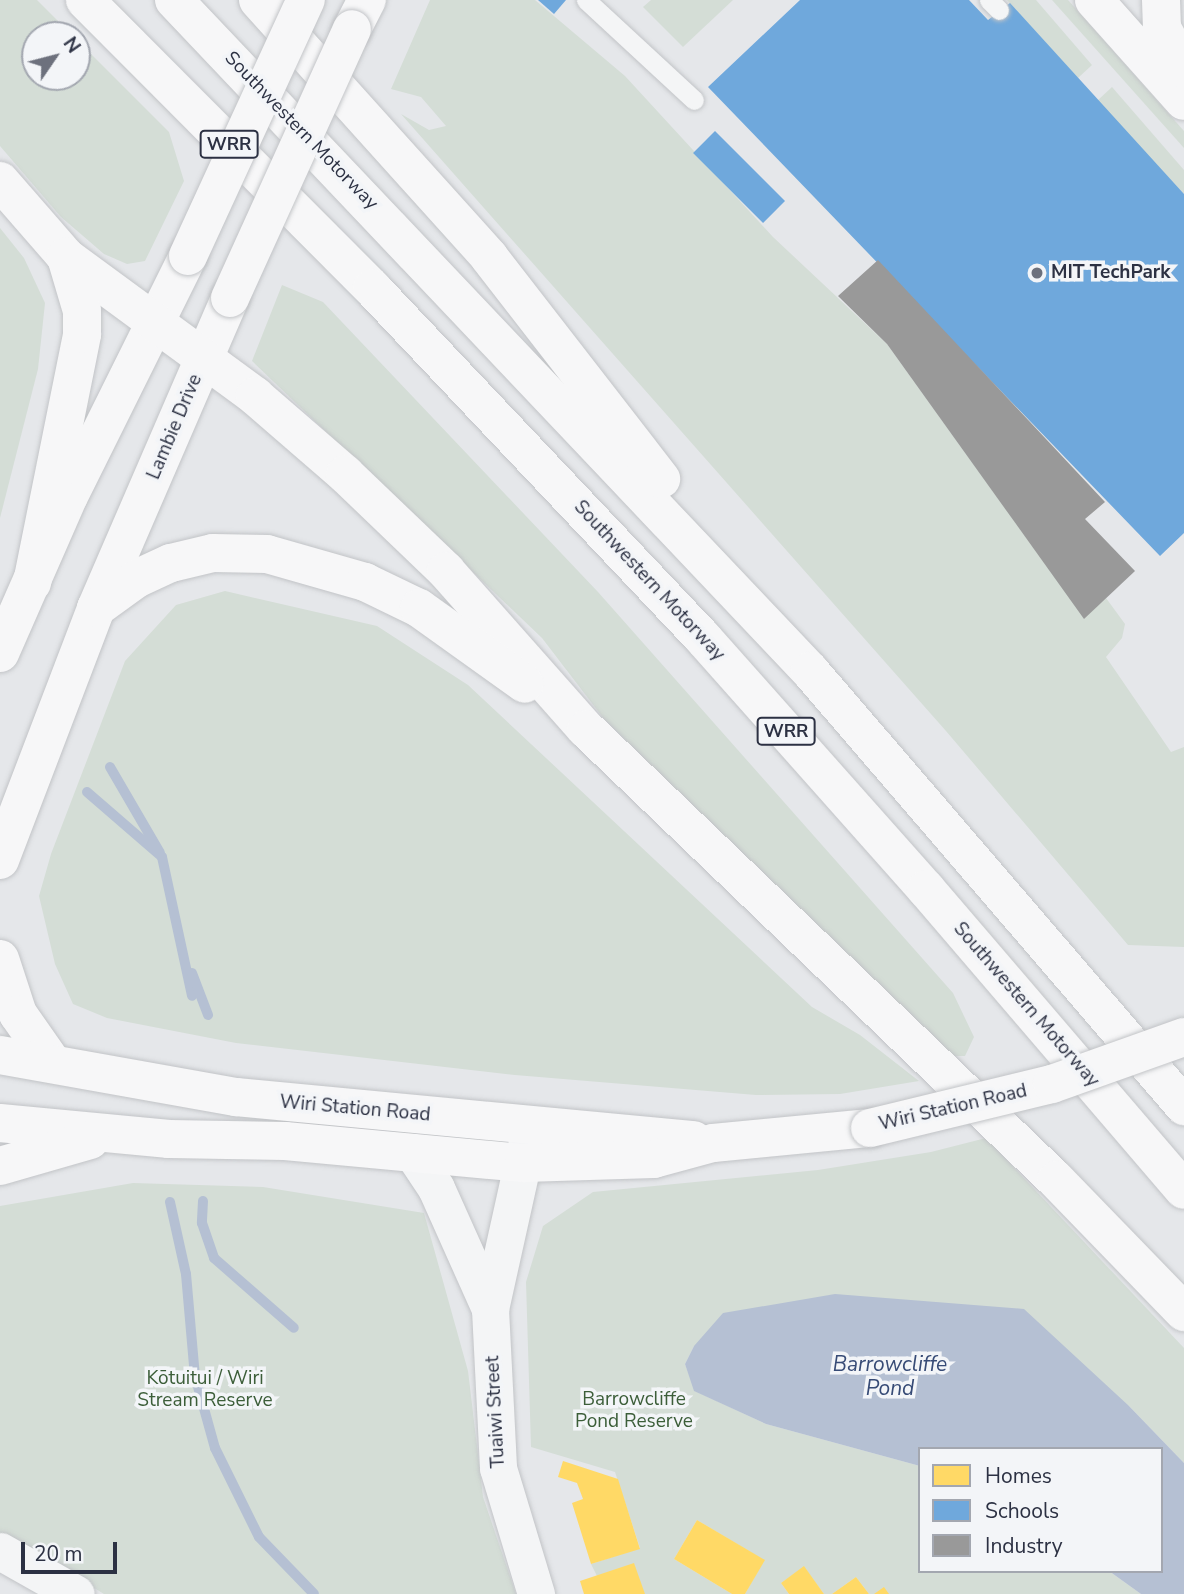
<!DOCTYPE html>
<meta charset="utf-8">
<style>
body{margin:0}
#map{position:relative;width:1184px;height:1594px;overflow:hidden;background:#e5e7ea;font-family:"Nunito Sans",sans-serif}
div>[style]{position:absolute}
.green>*{inset:0;background:#d4ddd6}
.water>*{inset:0;background:#b5c0d3}
.homes>*{inset:0;background:#ffd966}
.schools>*{inset:0;background:#6fa8dc;transform-origin:0 0}
.industry>*{inset:0;background:#999}
.stream>*{height:10px;margin:-5px;padding:0 5px;transform-origin:5px;border-radius:5px;background:#b5c0d3}
.roads{filter:drop-shadow(0 0 2px #c2c4c7) drop-shadow(0 0 2px #c2c4c7)}
.service>*{height:19px;margin:-9.5px;padding:0 9.5px;transform-origin:9.5px;border-radius:9.5px;background:#f4f5f6}
.minor>*{height:37px;margin:-18.5px;padding:0 18.5px;transform-origin:18.5px;border-radius:18.5px;background:#f4f5f6}
.secondary>*{height:38px;margin:-19px;padding:0 19px;transform-origin:19px;border-radius:19px;background:#f7f7f8}
.primary>*{height:38px;margin:-19px;padding:0 19px;transform-origin:19px;border-radius:19px;background:#f7f7f8}
.motorway>*{height:38px;margin:-19px;padding:0 19px;transform-origin:19px;border-radius:19px;background:#f7f7f8}
.bridges{filter:drop-shadow(0 0 2px #c2c4c7) drop-shadow(0 0 2px #c2c4c7)}
.secondary-bridge>*{height:38px;margin:-19px;padding:0 19px;transform-origin:19px;border-radius:19px;background:#f7f7f8}
.primary-bridge>*{height:38px;margin:-19px;padding:0 19px;transform-origin:19px;border-radius:19px;background:#f7f7f8}
.dots>*{width:19px;height:19px;translate:-50% -50%;box-sizing:border-box;border:4px solid #f3f5f8;border-radius:50%}
span{translate:-50% -50%;white-space:nowrap;text-align:center;line-height:1.15;-webkit-text-stroke:7px #f3f5f8;paint-order:stroke}
.shield-label span{padding:2px 5px;background:#f3f5f8;border:2px solid;border-radius:5px;-webkit-text-stroke-width:0}
.shield-label{font-size:18px;color:#2c3143;font-weight:700}
.street-label{font-size:19px;color:#2c3143}
.poi-label{font-size:19px;color:#2c3143;font-weight:700}
.left{translate:0 -50%;text-align:left}
.park-label{font-size:19px;color:#3c5e39}
.water-label{font-size:21px;color:#374b76;font-style:italic}
.legend{position:absolute;left:918px;top:1447px;width:245px;height:126px;box-sizing:border-box;background:#f3f5f8;border:2px solid #a3a7b0;margin:0;padding:9px 12px;list-style:none;font-size:21px;color:#2c3143}
.legend li{display:flex;align-items:center;gap:14px;height:35px}
.legend b{width:35px;border:2px solid #a3a7b0}
.north{position:absolute;left:21px;top:21px;width:70px;height:70px;box-sizing:border-box;background:#f3f5f8;border:2px solid #a3a7b0;border-radius:50%;rotate:55deg;font-size:19px;font-weight:700;line-height:28px;text-align:center;color:#2c3143}
.north::after{content:'';display:block;margin:auto;width:24px;height:32px;background:#6d717d;clip-path:polygon(50% 0,100% 100%,50% 72%,0 100%)}
.scale{position:absolute;left:21px;top:1542px;width:96px;height:32px;box-sizing:border-box;border:4px solid #2c3143;border-top:0;padding-left:9px;font-size:21px;line-height:24px;white-space:nowrap;color:#2c3143;-webkit-text-stroke:5px #f3f5f8;paint-order:stroke}
</style>
<div id="map">
<div class="green">
<div style="clip-path:polygon(0 0,37px 0,72px 35px,35px 35px,35px 77px,77px 77px,77px 40px,169px 132px,184px 181px,145px 261px,127px 264px,104px 254px,61px 217px,0 146px)"></div>
<div style="clip-path:polygon(430px 0,535px 0,625px 76px,773px 237px,887px 344px,1084px 618px,1106px 598px,1125px 624px,1122px 638px,1106px 657px,1171px 752px,1184px 747px,1184px 947px,1128px 945px,946px 731px,401px 114px,429px 130px,446px 126px,421px 97px,391px 89px)"></div>
<div style="clip-path:polygon(651px 0,733px 0,683px 47px,643px 7px)"></div>
<div style="clip-path:polygon(1007px 0,1036px 0,1092px 65px,1078px 78px)"></div>
<div style="clip-path:polygon(1052px 0,1068px 0,1184px 131px,1184px 148px)"></div>
<div style="clip-path:polygon(1112px 87px,1184px 170px,1184px 194px,1097px 101px)"></div>
<div style="clip-path:polygon(0 228px,24px 258px,45px 303px,38px 369px,0 518px)"></div>
<div style="clip-path:polygon(282px 285px,323px 302px,598px 592px,953px 993px,974px 1037px,965px 1056px,947px 1056px,604px 719px,542px 638px,252px 361px)"></div>
<div style="clip-path:polygon(225px 591px,377px 626px,468px 685px,812px 1007px,860px 1035px,919px 1081px,840px 1094px,756px 1095px,515px 1075px,236px 1043px,107px 1018px,73px 1004px,55px 964px,39px 896px,51px 854px,125px 661px,176px 605px)"></div>
<div style="clip-path:polygon(986px 1138px,1184px 1348px,1184px 1463px,1129px 1406px,694px 1346px,685px 1364px,695px 1391px,766px 1424px,920px 1466px,920px 1571px,1109px 1571px,1141px 1594px,869px 1594px,856px 1577px,832px 1594px,824px 1594px,804px 1567px,781px 1583px,789px 1594px,745px 1594px,764px 1560px,697px 1520px,674px 1559px,732px 1594px,645px 1594px,597px 1576px,591px 1564px,640px 1548px,615px 1472px,531px 1447px,526px 1282px,543px 1226px,593px 1192px,818px 1170px,931px 1152px)"></div>
<div style="clip-path:polygon(133px 1183px,263px 1187px,424px 1213px,468px 1371px,483px 1497px,516px 1594px,104px 1594px,23px 1544px,0 1536px,0 1206px)"></div>
</div>
<div class="water">
<div style="clip-path:polygon(835px 1294px,1024px 1309px,1129px 1406px,1184px 1463px,1184px 1594px,1141px 1594px,1109px 1571px,1161px 1571px,1161px 1449px,920px 1449px,920px 1466px,766px 1424px,694px 1391px,685px 1364px,694px 1346px,723px 1313px)"></div>
</div>
<div class="homes">
<div style="clip-path:polygon(563px 1461px,618px 1479px,640px 1549px,591px 1564px,572px 1503px,583px 1499px,577px 1483px,558px 1477px)"></div>
<div style="clip-path:polygon(697px 1520px,765px 1560px,745px 1594px,732px 1594px,674px 1559px)"></div>
<div style="clip-path:polygon(634px 1563px,645px 1594px,584px 1594px,580px 1581px)"></div>
<div style="clip-path:polygon(804px 1566px,824px 1594px,789px 1594px,781px 1583px)"></div>
<div style="clip-path:polygon(856px 1577px,869px 1594px,832px 1594px)"></div>
<div style="clip-path:polygon(884px 1587px,889px 1594px,874px 1594px)"></div>
</div>
<div class="schools">
<div style="clip-path:polygon(538px 0,566px 0,554px 14px)"></div>
<div style="clip-path:polygon(800px 0,969px 0,988px 20px,1010px 3px,1184px 194px,1184px 533px,1160px 556px,708px 87px)"></div>
<div style="left:715px;top:131px;width:99px;height:31px;rotate:45deg"></div>
</div>
<div class="industry">
<div style="clip-path:polygon(878px 260px,1105px 502px,1085px 519px,1135px 571px,1084px 619px,887px 344px,838px 296px)"></div>
</div>
<div class="stream">
<div style="left:110px;top:767px;width:99px;rotate:59.8deg"></div>
<div style="left:87px;top:792px;width:99px;rotate:40.9deg"></div>
<div style="left:162px;top:857px;width:142px;rotate:77.8deg"></div>
<div style="left:192px;top:973px;width:45px;rotate:69.1deg"></div>
<div style="left:203px;top:1201px;width:22px;rotate:93deg"></div>
<div style="left:202px;top:1223px;width:37px;rotate:71deg"></div>
<div style="left:214px;top:1258px;width:106px;rotate:41.2deg"></div>
<div style="left:170px;top:1202px;width:74px;rotate:77.5deg"></div>
<div style="left:186px;top:1274px;width:102px;rotate:85deg"></div>
<div style="left:195px;top:1376px;width:75px;rotate:74.5deg"></div>
<div style="left:215px;top:1448px;width:99px;rotate:63.7deg"></div>
<div style="left:259px;top:1537px;width:79px;rotate:46deg"></div>
</div>
<div class="roads">
<div class="service">
<div style="left:586px;top:0;width:147px;rotate:42.8deg"></div>
<div style="left:989px;top:0;width:14px;rotate:45deg"></div>
</div>
<div class="minor">
<div style="left:529px;top:1133px;width:180px;rotate:102.5deg"></div>
<div style="left:490px;top:1309px;width:159px;rotate:87.1deg"></div>
<div style="left:498px;top:1468px;width:132px;rotate:73.2deg"></div>
<div style="left:412px;top:1152px;width:43px;rotate:56.3deg"></div>
<div style="left:436px;top:1188px;width:133px;rotate:65.9deg"></div>
<div style="left:0;top:1551px;width:87px;rotate:29.5deg"></div>
</div>
<div class="secondary">
<div style="left:352px;top:29px;width:33px;rotate:-63deg"></div>
<div style="left:0;top:653px;width:171px;rotate:-66.3deg"></div>
<div style="left:69px;top:496px;width:268px;rotate:-63.6deg"></div>
<div style="left:0;top:860px;width:270px;rotate:-69.1deg"></div>
<div style="left:96px;top:608px;width:338px;rotate:-66.6deg"></div>
</div>
<div class="primary">
<div style="left:1094px;top:0;width:135px;rotate:48.3deg"></div>
<div style="left:1161px;top:0;width:28px;rotate:88deg"></div>
<div style="left:1162px;top:28px;width:47px;rotate:61.8deg"></div>
<div style="left:0;top:959px;width:58px;rotate:71.9deg"></div>
<div style="left:18px;top:1014px;width:61px;rotate:55deg"></div>
<div style="left:0;top:1055px;width:240px;rotate:10.1deg"></div>
<div style="left:236px;top:1097px;width:460px;rotate:5.4deg"></div>
<div style="left:0;top:1123px;width:170px;rotate:5.4deg"></div>
<div style="left:169px;top:1139px;width:116px;rotate:1deg"></div>
<div style="left:285px;top:1141px;width:240px;rotate:5.3deg"></div>
<div style="left:524px;top:1163px;width:130px;rotate:-1.8deg"></div>
<div style="left:654px;top:1159px;width:61px;rotate:-15.2deg"></div>
<div style="left:713px;top:1143px;width:158px;rotate:-5.5deg"></div>
<div style="left:0;top:1166px;width:94px;rotate:-16.1deg"></div>
</div>
<div class="motorway">
<div style="left:85px;top:0;width:407px;rotate:45.1deg"></div>
<div style="left:372px;top:288px;width:482px;rotate:46.6deg"></div>
<div style="left:703px;top:638px;width:336px;rotate:48.4deg"></div>
<div style="left:926px;top:889px;width:396px;rotate:49.4deg"></div>
<div style="left:174px;top:0;width:925px;rotate:46.53deg"></div>
<div style="left:810px;top:671px;width:574px;rotate:49.31deg"></div>
<div style="left:258px;top:0;width:346px;rotate:48deg"></div>
<div style="left:489px;top:257px;width:281px;rotate:52.2deg"></div>
<div style="left:0;top:181px;width:101px;rotate:49deg"></div>
<div style="left:66px;top:257px;width:235px;rotate:36.3deg"></div>
<div style="left:255px;top:396px;width:119px;rotate:40.9deg"></div>
<div style="left:345px;top:474px;width:140px;rotate:43.8deg"></div>
<div style="left:446px;top:571px;width:211px;rotate:48.5deg"></div>
<div style="left:586px;top:729px;width:651px;rotate:43.82deg"></div>
<div style="left:1056px;top:1180px;width:184px;rotate:45.9deg"></div>
<div style="left:32px;top:583px;width:254px;rotate:-78.6deg"></div>
<div style="left:82px;top:334px;width:23px;rotate:-90deg"></div>
<div style="left:82px;top:311px;width:56px;rotate:-106.5deg"></div>
<div style="left:96px;top:608px;width:49px;rotate:-35.9deg"></div>
<div style="left:136px;top:579px;width:38px;rotate:-25deg"></div>
<div style="left:171px;top:563px;width:43px;rotate:-13.4deg"></div>
<div style="left:213px;top:553px;width:54px;rotate:1.1deg"></div>
<div style="left:267px;top:554px;width:102px;rotate:15.9deg"></div>
<div style="left:365px;top:582px;width:60px;rotate:25.7deg"></div>
<div style="left:419px;top:608px;width:130px;rotate:35.6deg"></div>
</div>
</div>
<div class="bridges">
<div class="secondary-bridge">
<div style="left:188px;top:256px;width:282px;rotate:-65.3deg"></div>
<div style="left:230px;top:298px;width:295px;rotate:-65.6deg"></div>
</div>
<div class="primary-bridge">
<div style="left:870px;top:1128px;width:187px;rotate:-13.6deg"></div>
<div style="left:1052px;top:1084px;width:140px;rotate:-19.6deg"></div>
</div>
</div>
<div class="dots">
<div style="left:1037px;top:273px;background:#6d717d"></div>
</div>
<div class="shield-label">
<span style="left:229px;top:144px">WRR</span>
<span style="left:786px;top:731px">WRR</span>
</div>
<div class="street-label">
<span style="left:301px;top:131px;rotate:46deg">Southwestern Motorway</span>
<span style="left:175px;top:427px;rotate:-67deg">Lambie Drive</span>
<span style="left:649px;top:581px;rotate:47deg">Southwestern Motorway</span>
<span style="left:1026px;top:1005px;rotate:49deg">Southwestern Motorway</span>
<span style="left:953px;top:1108px;rotate:-13deg">Wiri Station Road</span>
<span style="left:355px;top:1109px;rotate:5deg">Wiri Station Road</span>
<span style="left:496px;top:1412px;rotate:-93deg">Tuaiwi Street</span>
</div>
<div class="poi-label">
<span class="left" style="left:1051px;top:273px">MIT TechPark</span>
</div>
<div class="park-label">
<span style="left:205px;top:1390px">Kōtuitui / Wiri<br>Stream Reserve</span>
<span style="left:634px;top:1411px">Barrowcliffe<br>Pond Reserve</span>
</div>
<div class="water-label">
<span style="left:890px;top:1376px">Barrowcliffe<br>Pond</span>
</div>
<ul class="legend">
<li><b style="height:19px;background:#ffd966"></b>Homes</li>
<li><b style="height:19px;background:#6fa8dc"></b>Schools</li>
<li><b style="height:19px;background:#999"></b>Industry</li>
</ul>
<div class="north">N</div>
<div class="scale">20 m</div>
</div>
